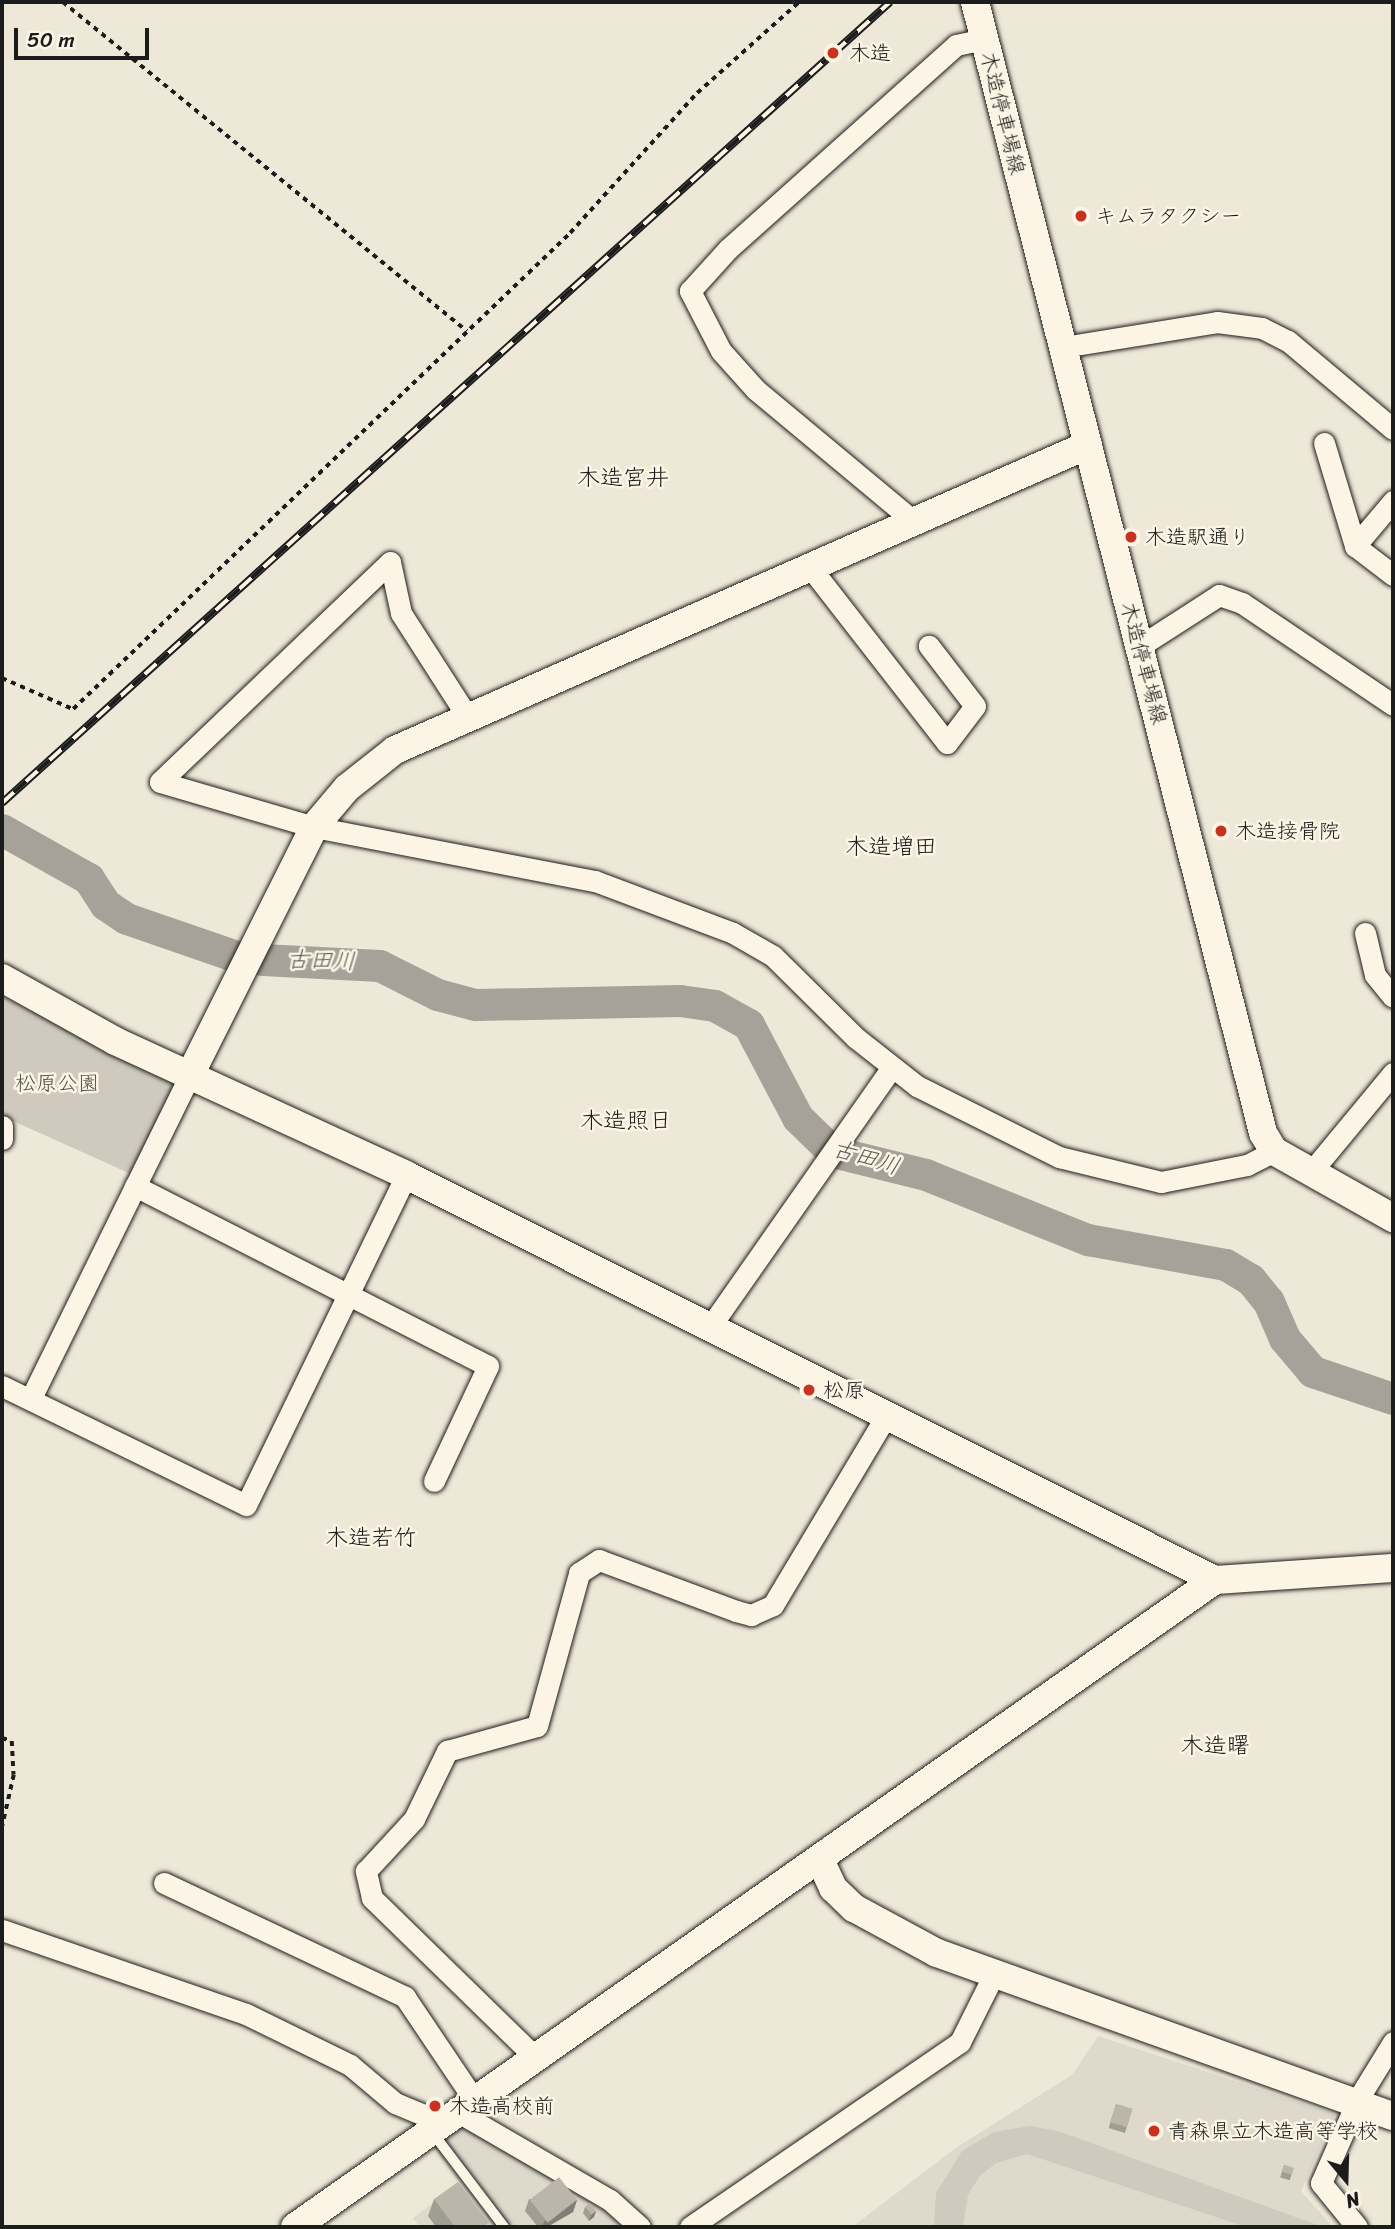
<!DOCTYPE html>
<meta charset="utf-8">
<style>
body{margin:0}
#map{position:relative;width:1395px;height:2229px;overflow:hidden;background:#eee8d9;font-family:Sriracha,"Klee One",sans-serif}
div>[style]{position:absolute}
.built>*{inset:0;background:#ded9cb}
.green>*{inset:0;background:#cfcabd}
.river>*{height:32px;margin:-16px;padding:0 16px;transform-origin:16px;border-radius:16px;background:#a7a299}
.path>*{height:3.5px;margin-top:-1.75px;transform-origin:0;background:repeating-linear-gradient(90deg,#1c1c1c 0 5px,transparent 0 10px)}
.roads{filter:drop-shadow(0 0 2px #1c1c1c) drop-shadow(0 0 2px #1c1c1c)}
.lane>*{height:10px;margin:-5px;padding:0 5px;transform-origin:5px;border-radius:5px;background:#fcf5e5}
.street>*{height:21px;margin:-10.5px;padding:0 10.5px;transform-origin:10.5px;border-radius:10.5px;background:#fcf5e5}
.secondary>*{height:28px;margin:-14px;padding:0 14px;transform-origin:14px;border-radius:14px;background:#fcf5e5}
.rail>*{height:8px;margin-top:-4px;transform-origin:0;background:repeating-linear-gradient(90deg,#fcf5e5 0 16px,#1c1c1c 0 32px);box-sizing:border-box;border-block:2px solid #1c1c1c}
.wall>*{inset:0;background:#a09d92;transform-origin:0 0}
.shaded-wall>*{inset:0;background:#827f77}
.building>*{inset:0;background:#bab6aa;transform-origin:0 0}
.dots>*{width:19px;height:19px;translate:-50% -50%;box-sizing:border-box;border:4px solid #fcf5e5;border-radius:50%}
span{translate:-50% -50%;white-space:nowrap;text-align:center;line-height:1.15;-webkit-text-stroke:5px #fcf5e5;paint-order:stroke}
.poi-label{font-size:21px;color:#1c1c1c}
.left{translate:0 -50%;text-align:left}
.street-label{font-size:21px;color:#1c1c1c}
.park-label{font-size:21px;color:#52504c}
.neighbourhood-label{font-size:23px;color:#1c1c1c}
.water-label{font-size:23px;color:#5b5854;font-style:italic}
.frame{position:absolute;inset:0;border:4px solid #1c1c1c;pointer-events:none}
.north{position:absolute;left:1311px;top:2145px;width:70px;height:70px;-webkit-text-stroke:5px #fcf5e5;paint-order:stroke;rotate:161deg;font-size:19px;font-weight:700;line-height:28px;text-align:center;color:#1c1c1c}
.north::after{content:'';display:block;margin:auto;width:24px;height:32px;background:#1c1c1c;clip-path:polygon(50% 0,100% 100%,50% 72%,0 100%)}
.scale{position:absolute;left:14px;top:28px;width:135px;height:32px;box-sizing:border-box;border:4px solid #1c1c1c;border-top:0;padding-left:9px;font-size:21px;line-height:24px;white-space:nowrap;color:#1c1c1c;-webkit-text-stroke:5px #fcf5e5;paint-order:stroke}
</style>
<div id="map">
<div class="built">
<div style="clip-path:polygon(1098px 2036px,1335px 2114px,1301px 2191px,1333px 2227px,852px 2227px,957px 2147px,1072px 2075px)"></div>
<div style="clip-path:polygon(464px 2126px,585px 2196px,626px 2227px,420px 2227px,413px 2218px,460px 2183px,434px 2147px)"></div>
</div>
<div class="green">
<div style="clip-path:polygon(2px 996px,177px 1084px,131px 1174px,2px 1116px)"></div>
<div style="clip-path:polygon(1030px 2126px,1058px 2131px,1323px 2227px,1246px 2227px,1027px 2154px,996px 2163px,979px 2177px,968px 2195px,963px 2227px,934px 2227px,936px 2193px,962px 2151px,994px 2132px)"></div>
</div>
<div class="river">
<div style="left:2px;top:830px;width:100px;rotate:29.4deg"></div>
<div style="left:89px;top:879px;width:31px;rotate:57deg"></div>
<div style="left:106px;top:905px;width:25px;rotate:34deg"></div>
<div style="left:127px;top:919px;width:113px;rotate:19.1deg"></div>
<div style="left:263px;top:960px;width:117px;rotate:2.9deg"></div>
<div style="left:380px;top:966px;width:65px;rotate:26.6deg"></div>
<div style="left:438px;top:995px;width:39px;rotate:15deg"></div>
<div style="left:476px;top:1005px;width:204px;rotate:-1.1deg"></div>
<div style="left:680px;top:1001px;width:35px;rotate:8deg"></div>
<div style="left:715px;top:1006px;width:39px;rotate:29deg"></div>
<div style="left:749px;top:1025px;width:105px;rotate:62.2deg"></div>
<div style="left:798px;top:1118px;width:49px;rotate:44.2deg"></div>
<div style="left:833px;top:1152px;width:96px;rotate:13.9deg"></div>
<div style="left:926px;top:1175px;width:175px;rotate:21.9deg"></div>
<div style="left:1088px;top:1240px;width:140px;rotate:10.3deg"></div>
<div style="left:1226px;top:1265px;width:29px;rotate:31deg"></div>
<div style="left:1251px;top:1280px;width:28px;rotate:51deg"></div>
<div style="left:1269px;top:1302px;width:40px;rotate:66.6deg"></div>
<div style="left:1285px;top:1339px;width:43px;rotate:49.7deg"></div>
<div style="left:1313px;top:1372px;width:84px;rotate:18.6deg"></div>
</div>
<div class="path">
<div style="left:63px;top:2px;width:521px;rotate:39.16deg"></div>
<div style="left:2px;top:678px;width:77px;rotate:23.6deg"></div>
<div style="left:73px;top:709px;width:688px;rotate:-43.76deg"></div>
<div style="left:570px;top:233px;width:189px;rotate:-47.8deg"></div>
<div style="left:697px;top:93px;width:137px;rotate:-41.7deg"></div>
<div style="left:2px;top:1738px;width:10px;rotate:17deg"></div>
<div style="left:12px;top:1741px;width:34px;rotate:87deg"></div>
<div style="left:14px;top:1775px;width:54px;rotate:102.8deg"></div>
</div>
<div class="roads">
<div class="lane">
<div style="left:432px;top:2132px;width:119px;rotate:52.8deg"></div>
</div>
<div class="street">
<div style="left:1063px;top:347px;width:156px;rotate:-9.2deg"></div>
<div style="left:1217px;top:322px;width:45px;rotate:7.6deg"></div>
<div style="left:1262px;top:328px;width:29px;rotate:27deg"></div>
<div style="left:1288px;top:341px;width:137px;rotate:40deg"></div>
<div style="left:1324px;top:443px;width:108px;rotate:73.2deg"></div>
<div style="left:1355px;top:546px;width:48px;rotate:37.3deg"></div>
<div style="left:911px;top:519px;width:202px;rotate:-140.2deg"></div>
<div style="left:756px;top:390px;width:52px;rotate:-131.9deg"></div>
<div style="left:721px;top:351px;width:68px;rotate:-117.3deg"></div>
<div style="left:690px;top:291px;width:57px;rotate:-47.9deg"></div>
<div style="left:728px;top:249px;width:306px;rotate:-41.8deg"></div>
<div style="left:956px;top:45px;width:29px;rotate:-12deg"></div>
<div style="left:1355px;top:546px;width:59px;rotate:-49.8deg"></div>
<div style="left:810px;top:567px;width:223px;rotate:52.1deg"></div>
<div style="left:947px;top:743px;width:46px;rotate:-52.9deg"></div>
<div style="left:975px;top:706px;width:76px;rotate:-127.5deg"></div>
<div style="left:1140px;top:646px;width:94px;rotate:-32.8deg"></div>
<div style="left:1219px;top:595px;width:24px;rotate:19deg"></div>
<div style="left:1242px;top:603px;width:182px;rotate:34deg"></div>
<div style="left:467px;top:716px;width:122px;rotate:-122.7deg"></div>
<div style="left:401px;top:613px;width:52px;rotate:-102.2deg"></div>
<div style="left:390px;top:562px;width:318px;rotate:136.3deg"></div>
<div style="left:160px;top:782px;width:160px;rotate:16.3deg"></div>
<div style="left:314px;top:827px;width:286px;rotate:10.9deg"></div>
<div style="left:595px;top:881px;width:147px;rotate:20.6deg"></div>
<div style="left:733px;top:933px;width:46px;rotate:29.9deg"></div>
<div style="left:773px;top:956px;width:117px;rotate:44.7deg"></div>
<div style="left:856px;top:1038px;width:78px;rotate:38.2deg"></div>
<div style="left:917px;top:1086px;width:159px;rotate:26.6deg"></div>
<div style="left:1059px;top:1157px;width:105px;rotate:13.8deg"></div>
<div style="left:1161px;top:1182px;width:88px;rotate:-11.2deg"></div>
<div style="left:1247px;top:1165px;width:30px;rotate:-27deg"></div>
<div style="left:1365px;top:933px;width:43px;rotate:76.6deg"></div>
<div style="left:1375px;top:975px;width:28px;rotate:51deg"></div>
<div style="left:2px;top:1126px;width:13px;rotate:90deg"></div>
<div style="left:1311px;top:1172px;width:129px;rotate:-50.4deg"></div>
<div style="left:135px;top:1186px;width:396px;rotate:27deg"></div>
<div style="left:488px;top:1366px;width:127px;rotate:115.2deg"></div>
<div style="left:710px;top:1327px;width:317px;rotate:-55deg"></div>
<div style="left:2px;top:1386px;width:271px;rotate:26deg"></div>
<div style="left:246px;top:1505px;width:367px;rotate:-64.1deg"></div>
<div style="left:31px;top:1398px;width:360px;rotate:-63.8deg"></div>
<div style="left:164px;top:1883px;width:267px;rotate:25.3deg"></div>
<div style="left:405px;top:1997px;width:125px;rotate:56.1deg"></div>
<div style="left:2px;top:1930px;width:258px;rotate:19deg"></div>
<div style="left:246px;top:2014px;width:116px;rotate:26.1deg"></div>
<div style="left:350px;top:2065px;width:59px;rotate:40.2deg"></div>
<div style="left:395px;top:2103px;width:52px;rotate:22.6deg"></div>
<div style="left:537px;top:2059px;width:231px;rotate:-135.7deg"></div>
<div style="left:372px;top:1898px;width:28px;rotate:-103deg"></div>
<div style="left:366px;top:1871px;width:71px;rotate:-47.3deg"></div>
<div style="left:414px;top:1819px;width:76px;rotate:-64.1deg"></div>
<div style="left:447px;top:1751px;width:93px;rotate:-15.5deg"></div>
<div style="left:537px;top:1726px;width:159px;rotate:-74.6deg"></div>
<div style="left:579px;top:1573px;width:24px;rotate:-33deg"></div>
<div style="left:599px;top:1560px;width:146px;rotate:20.4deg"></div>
<div style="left:736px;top:1611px;width:16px;rotate:15deg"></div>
<div style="left:751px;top:1615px;width:24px;rotate:-24deg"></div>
<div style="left:773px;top:1605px;width:220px;rotate:-59.1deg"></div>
<div style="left:458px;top:2112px;width:176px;rotate:30.1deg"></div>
<div style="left:610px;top:2200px;width:40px;rotate:42deg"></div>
<div style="left:690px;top:2227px;width:327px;rotate:-34.4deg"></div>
<div style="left:960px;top:2042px;width:74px;rotate:-63.4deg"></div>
<div style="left:1357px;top:2227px;width:57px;rotate:-129.3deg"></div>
<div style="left:1321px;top:2183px;width:92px;rotate:-66.2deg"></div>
<div style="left:1358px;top:2099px;width:67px;rotate:-58.4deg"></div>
</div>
<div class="secondary">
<div style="left:975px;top:2px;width:1167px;rotate:75.71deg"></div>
<div style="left:1263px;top:1133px;width:21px;rotate:59deg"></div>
<div style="left:1274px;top:1151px;width:137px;rotate:29.4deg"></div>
<div style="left:2px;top:978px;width:129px;rotate:29.1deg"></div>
<div style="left:115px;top:1041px;width:320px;rotate:24.7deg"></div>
<div style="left:406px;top:1175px;width:905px;rotate:26.59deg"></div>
<div style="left:190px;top:1075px;width:277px;rotate:-63.4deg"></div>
<div style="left:314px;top:827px;width:51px;rotate:-49.8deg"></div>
<div style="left:347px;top:788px;width:61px;rotate:-38.4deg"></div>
<div style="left:395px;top:750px;width:757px;rotate:-23.76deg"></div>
<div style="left:821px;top:1862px;width:29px;rotate:65deg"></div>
<div style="left:833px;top:1888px;width:29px;rotate:44deg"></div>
<div style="left:854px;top:1908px;width:94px;rotate:28.5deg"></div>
<div style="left:937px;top:1953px;width:484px;rotate:19.7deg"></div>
<div style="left:295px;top:2227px;width:1125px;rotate:-35.12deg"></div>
<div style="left:1215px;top:1580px;width:178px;rotate:-3.9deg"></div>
</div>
</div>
<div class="rail">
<div style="left:2px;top:803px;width:1196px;rotate:-42.05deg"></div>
</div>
<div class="wall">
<div style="left:1116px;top:2104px;width:17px;height:25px;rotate:17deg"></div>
<div style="left:1284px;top:2165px;width:10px;height:13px;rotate:17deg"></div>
<div style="clip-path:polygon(434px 2199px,487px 2227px,436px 2227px,428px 2216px)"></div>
<div style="clip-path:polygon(529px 2199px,577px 2200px,573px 2212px,547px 2227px,538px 2227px,525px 2211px)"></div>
<div style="clip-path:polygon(585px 2207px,596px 2211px,594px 2217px,589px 2221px,583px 2213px)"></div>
</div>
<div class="shaded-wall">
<div style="clip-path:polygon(577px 2200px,573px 2212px,547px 2227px,542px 2227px,545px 2220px)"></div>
<div style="clip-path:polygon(596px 2211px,594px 2217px,589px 2221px,591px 2215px)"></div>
</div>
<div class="building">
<div style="left:1116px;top:2104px;width:17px;height:19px;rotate:17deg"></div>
<div style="left:1284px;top:2165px;width:10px;height:7px;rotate:17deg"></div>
<div style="left:559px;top:2177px;width:29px;height:37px;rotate:52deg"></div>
<div style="clip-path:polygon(458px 2182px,489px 2223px,483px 2227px,455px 2227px,434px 2199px)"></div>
<div style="left:590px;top:2203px;width:10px;height:6px;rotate:53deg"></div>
</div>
<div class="dots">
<div style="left:833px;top:53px;background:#c8321e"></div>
<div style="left:1081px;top:216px;background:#c8321e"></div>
<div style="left:1131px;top:537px;background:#c8321e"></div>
<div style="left:1221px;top:831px;background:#c8321e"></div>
<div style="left:809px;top:1390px;background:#c8321e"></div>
<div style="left:435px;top:2106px;background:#c8321e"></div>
<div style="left:1154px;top:2131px;background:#c8321e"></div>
</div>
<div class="poi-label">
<span class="left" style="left:849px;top:53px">木造</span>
<span class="left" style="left:1095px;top:216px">キムラタクシー</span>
<span class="left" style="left:1145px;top:537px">木造駅通り</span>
<span class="left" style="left:1235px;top:831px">木造接骨院</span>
<span class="left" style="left:823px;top:1390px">松原</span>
<span class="left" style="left:449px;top:2106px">木造高校前</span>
<span class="left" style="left:1168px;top:2131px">青森県立木造高等学校</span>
</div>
<div class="street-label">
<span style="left:1003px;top:113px;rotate:76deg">木造停車場線</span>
<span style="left:1144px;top:663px;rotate:75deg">木造停車場線</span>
</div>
<div class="park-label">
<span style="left:57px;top:1083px">松原公園</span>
</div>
<div class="neighbourhood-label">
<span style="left:623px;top:478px">木造宮井</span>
<span style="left:891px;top:847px">木造増田</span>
<span style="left:626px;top:1121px">木造照日</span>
<span style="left:371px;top:1538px">木造若竹</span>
<span style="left:1215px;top:1746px">木造曙</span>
</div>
<div class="water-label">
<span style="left:321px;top:961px;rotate:2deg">古田川</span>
<span style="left:866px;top:1158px;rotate:17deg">古田川</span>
</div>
<div class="frame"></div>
<div class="north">N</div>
<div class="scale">50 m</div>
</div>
